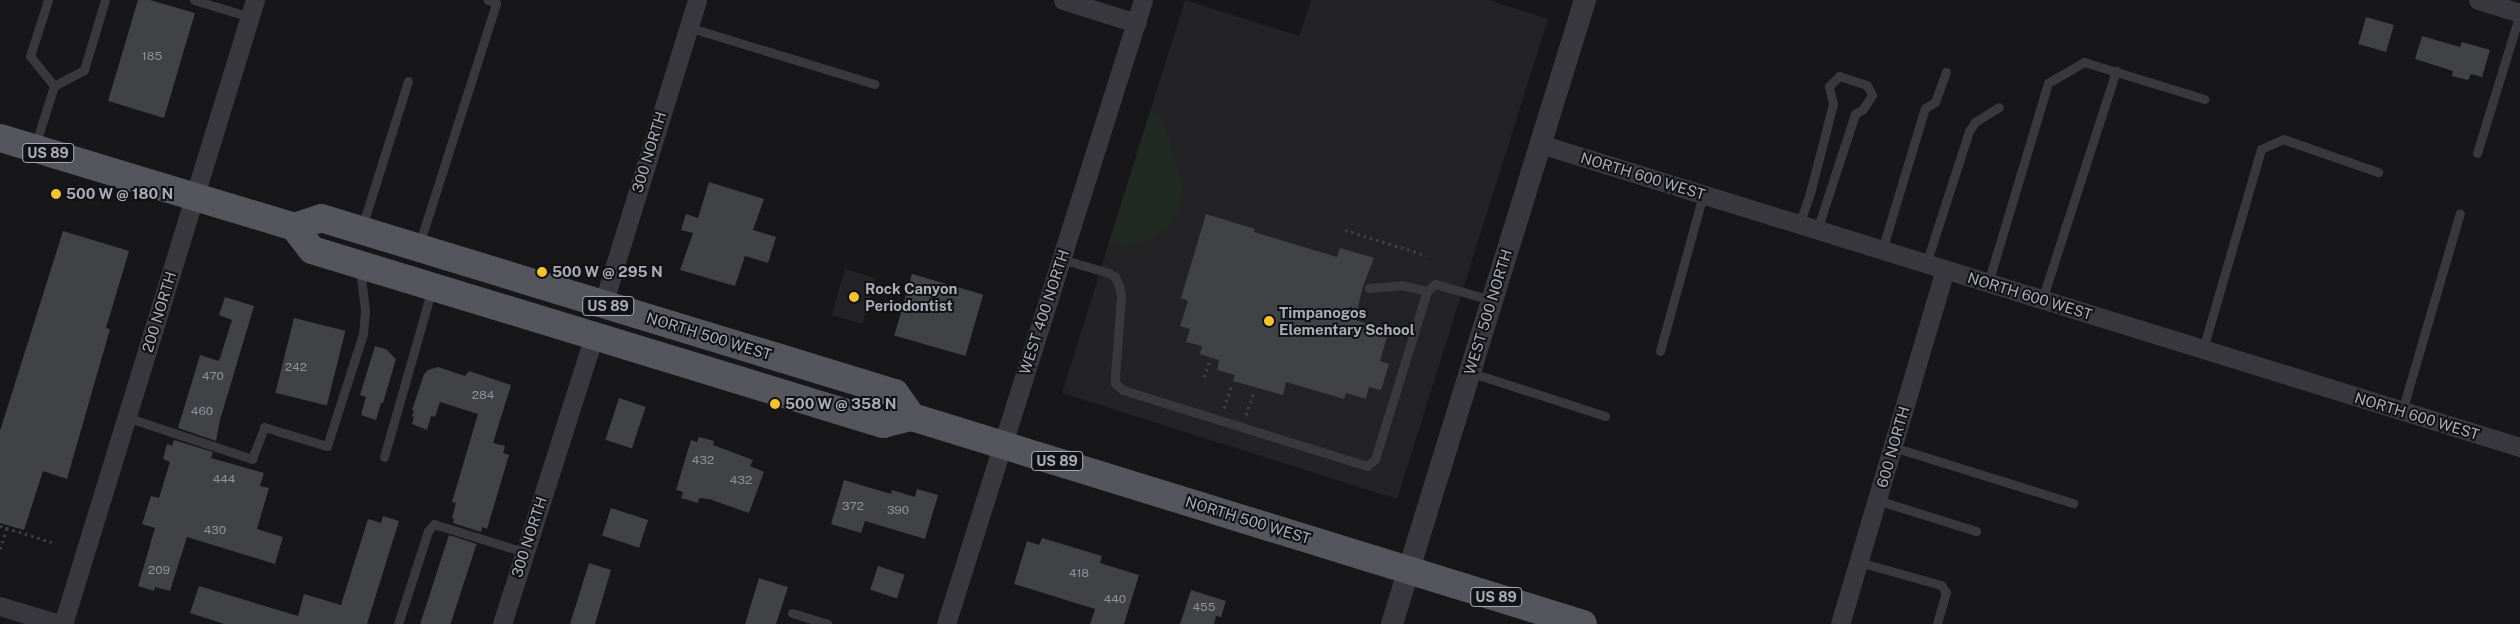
<!DOCTYPE html>
<style>
body{margin:0}
#map{position:relative;width:2520px;height:624px;overflow:hidden;background:#171719;font-family:"Public Sans",sans-serif}
div>[style]{position:absolute}
.built>*{inset:0;background:#232326;transform-origin:0 0}
.green>*{inset:0;background:#212923}
.building>*{inset:0;background:#414246;transform-origin:0 0}
.path>*{height:3px;margin-top:-1.5px;transform-origin:0;background:repeating-linear-gradient(90deg,#3e3f45 0 2.5px,transparent 0 6.5px)}
.service>*{height:9px;margin:-4.5px;padding:0 4.5px;transform-origin:4.5px;border-radius:4.5px;background:#38383e}
.minor>*{height:19px;margin:-9.5px;padding:0 9.5px;transform-origin:9.5px;border-radius:9.5px;background:#38383e}
.tertiary>*{height:22px;margin:-11px;padding:0 11px;transform-origin:11px;border-radius:11px;background:#38383e}
.primary>*{height:28px;margin:-14px;padding:0 14px;transform-origin:14px;border-radius:14px;background:#54555d}
.dots>*{width:14px;height:14px;translate:-50% -50%;box-sizing:border-box;border:2px solid #121214;border-radius:50%}
span{translate:-50% -50%;white-space:nowrap;text-align:center;line-height:1.15;-webkit-text-stroke:4px #121214;paint-order:stroke}
.number-label{font-size:12px;color:#8f929c}
.number-label span{-webkit-text-stroke-width:0}
.shield-label span{padding:1px 4px;background:#121214;border:1px solid;border-radius:4px;-webkit-text-stroke-width:0}
.shield-label{font-size:14px;color:#a9adb9;font-weight:700}
.street-label{font-size:15px;color:#a9adb9}
.poi-label{font-size:15px;color:#a9adb9;font-weight:700}
.left{translate:0 -50%;text-align:left}
</style>
<div id="map">
<div class="built">
<div style="clip-path:polygon(1185px 0,1299px 36px,1311px 0,1489px 0,1548px 19px,1397px 499px,1062px 393px)"></div>
<div style="left:845px;top:269px;width:32px;height:48px;rotate:16deg"></div>
</div>
<div class="green">
<div style="clip-path:polygon(1150px 112px,1163px 119px,1183px 187px,1180px 206px,1166px 231px,1146px 241px,1127px 245px,1109px 242px)"></div>
</div>
<div class="building">
<div style="clip-path:polygon(138px 0,150px 0,195px 13px,164px 118px,108px 101px)"></div>
<div style="left:2366px;top:17px;width:29px;height:28px;rotate:16deg"></div>
<div style="clip-path:polygon(2422px 36px,2460px 47px,2462px 42px,2490px 50px,2482px 77px,2471px 74px,2468px 80px,2452px 76px,2453px 71px,2415px 59px)"></div>
<div style="clip-path:polygon(709px 182px,764px 199px,753px 230px,776px 237px,768px 263px,745px 256px,735px 286px,680px 270px,693px 233px,681px 230px,686px 214px,698px 218px)"></div>
<div style="clip-path:polygon(1206px 214px,1255px 229px,1254px 232px,1337px 257px,1340px 248px,1374px 258px,1363px 286px,1355px 320px,1389px 330px,1380px 361px,1389px 364px,1381px 390px,1369px 387px,1366px 399px,1346px 393px,1344px 399px,1286px 382px,1283px 395px,1233px 381px,1235px 375px,1217px 370px,1219px 360px,1200px 354px,1202px 346px,1186px 342px,1190px 329px,1180px 326px,1188px 301px,1181px 298px)"></div>
<div style="clip-path:polygon(63px 231px,129px 251px,106px 328px,110px 329px,67px 479px,43px 471px,24px 530px,0 523px,0 431px)"></div>
<div style="left:912px;top:274px;width:74px;height:64px;rotate:16deg"></div>
<div style="clip-path:polygon(225px 297px,254px 306px,220px 420px,216px 441px,178px 428px,200px 355px,219px 361px,232px 320px,219px 315px)"></div>
<div style="left:294px;top:318px;width:53px;height:77px;rotate:14deg"></div>
<div style="clip-path:polygon(375px 346px,386px 349px,396px 359px,383px 403px,381px 403px,376px 420px,361px 415px,366px 397px,360px 395px)"></div>
<div style="clip-path:polygon(438px 367px,465px 376px,469px 371px,511px 385px,493px 443px,505px 446px,503px 453px,509px 455px,487px 529px,482px 527px,481px 532px,453px 523px,454px 519px,452px 518px,456px 503px,452px 502px,478px 414px,440px 402px,435px 417px,431px 416px,427px 430px,412px 424px,414px 417px,412px 416px,414px 411px,412px 410px,424px 374px,428px 370px)"></div>
<div style="left:619px;top:398px;width:28px;height:44px;rotate:18deg"></div>
<div style="clip-path:polygon(699px 437px,714px 441px,713px 445px,753px 460px,750px 466px,764px 472px,749px 513px,709px 499px,699px 498px,698px 503px,681px 498px,683px 492px,676px 490px,691px 440px,697px 442px)"></div>
<div style="clip-path:polygon(174px 440px,213px 452px,211px 458px,264px 473px,260px 486px,269px 488px,257px 529px,283px 537px,275px 564px,187px 537px,170px 591px,155px 587px,154px 591px,138px 586px,155px 528px,142px 524px,151px 496px,159px 498px,170px 462px,163px 459px,167px 444px,172px 446px)"></div>
<div style="clip-path:polygon(844px 480px,891px 494px,892px 490px,915px 497px,917px 489px,938px 495px,925px 539px,865px 521px,861px 533px,831px 524px)"></div>
<div style="left:611px;top:508px;width:39px;height:29px;rotate:18deg"></div>
<div style="clip-path:polygon(383px 516px,399px 521px,367px 624px,224px 624px,190px 613px,199px 586px,298px 616px,304px 594px,341px 605px,368px 519px,381px 523px)"></div>
<div style="left:449px;top:535px;width:29px;height:93px;rotate:18deg"></div>
<div style="clip-path:polygon(1042px 538px,1102px 556px,1100px 563px,1139px 575px,1124px 624px,1090px 624px,1095px 609px,1014px 584px,1027px 541px,1039px 545px)"></div>
<div style="clip-path:polygon(589px 563px,611px 570px,595px 624px,570px 624px)"></div>
<div style="left:878px;top:566px;width:28px;height:25px;rotate:18deg"></div>
<div style="clip-path:polygon(759px 578px,788px 587px,776px 624px,745px 624px)"></div>
<div style="clip-path:polygon(1191px 590px,1226px 601px,1221px 617px,1216px 616px,1214px 624px,1180px 624px)"></div>
</div>
<div class="path">
<div style="left:1345px;top:230px;width:85px;rotate:17.2deg"></div>
<div style="left:1204px;top:377px;width:20px;rotate:-70deg"></div>
<div style="left:1224px;top:408px;width:24px;rotate:-71deg"></div>
<div style="left:1246px;top:415px;width:24px;rotate:-71deg"></div>
<div style="left:0;top:526px;width:54px;rotate:17.1deg"></div>
<div style="left:0;top:549px;width:25px;rotate:-72deg"></div>
</div>
<div class="service">
<div style="left:48px;top:0;width:59px;rotate:107.8deg"></div>
<div style="left:30px;top:56px;width:38px;rotate:51deg"></div>
<div style="left:194px;top:0;width:59px;rotate:16.9deg"></div>
<div style="left:688px;top:27px;width:195px;rotate:17deg"></div>
<div style="left:35px;top:146px;width:63px;rotate:-72.4deg"></div>
<div style="left:54px;top:86px;width:34px;rotate:-28deg"></div>
<div style="left:84px;top:70px;width:73px;rotate:-73.3deg"></div>
<div style="left:2477px;top:153px;width:146px;rotate:-72.9deg"></div>
<div style="left:1799px;top:225px;width:34px;rotate:-71deg"></div>
<div style="left:1810px;top:193px;width:92px;rotate:-75.5deg"></div>
<div style="left:1833px;top:104px;width:18px;rotate:-103deg"></div>
<div style="left:1829px;top:86px;width:14px;rotate:-45deg"></div>
<div style="left:1839px;top:76px;width:29px;rotate:18deg"></div>
<div style="left:1867px;top:85px;width:11px;rotate:63deg"></div>
<div style="left:1872px;top:95px;width:17px;rotate:123deg"></div>
<div style="left:1863px;top:109px;width:9px;rotate:148deg"></div>
<div style="left:1855px;top:114px;width:122px;rotate:108.1deg"></div>
<div style="left:362px;top:227px;width:153px;rotate:-72.5deg"></div>
<div style="left:419px;top:245px;width:254px;rotate:-72.3deg"></div>
<div style="left:496px;top:3px;width:9px;rotate:-159deg"></div>
<div style="left:1882px;top:250px;width:148px;rotate:-73.2deg"></div>
<div style="left:1925px;top:108px;width:12px;rotate:-31deg"></div>
<div style="left:1935px;top:102px;width:32px;rotate:-70deg"></div>
<div style="left:1061px;top:259px;width:50px;rotate:16.3deg"></div>
<div style="left:1109px;top:273px;width:7px;rotate:34deg"></div>
<div style="left:1115px;top:277px;width:10px;rotate:66deg"></div>
<div style="left:1119px;top:286px;width:10px;rotate:79deg"></div>
<div style="left:1121px;top:296px;width:79px;rotate:94.3deg"></div>
<div style="left:1115px;top:375px;width:8px;rotate:90deg"></div>
<div style="left:1115px;top:383px;width:11px;rotate:41deg"></div>
<div style="left:1123px;top:390px;width:256px;rotate:17.3deg"></div>
<div style="left:1367px;top:466px;width:11px;rotate:-41deg"></div>
<div style="left:1375px;top:459px;width:176px;rotate:-72.8deg"></div>
<div style="left:1427px;top:291px;width:11px;rotate:-41deg"></div>
<div style="left:1435px;top:284px;width:58px;rotate:15.9deg"></div>
<div style="left:1926px;top:264px;width:140px;rotate:-72.1deg"></div>
<div style="left:1969px;top:131px;width:11px;rotate:-56deg"></div>
<div style="left:1975px;top:122px;width:28px;rotate:-32deg"></div>
<div style="left:1988px;top:283px;width:209px;rotate:-73.3deg"></div>
<div style="left:2048px;top:83px;width:42px;rotate:-30.3deg"></div>
<div style="left:2084px;top:62px;width:126px;rotate:17.1deg"></div>
<div style="left:1369px;top:288px;width:32px;rotate:-5deg"></div>
<div style="left:1401px;top:285px;width:27px;rotate:13deg"></div>
<div style="left:2042px;top:300px;width:241px;rotate:-72.1deg"></div>
<div style="left:2203px;top:349px;width:208px;rotate:-73.8deg"></div>
<div style="left:2261px;top:149px;width:24px;rotate:-24deg"></div>
<div style="left:2283px;top:139px;width:101px;rotate:19.2deg"></div>
<div style="left:1660px;top:351px;width:162px;rotate:-74.6deg"></div>
<div style="left:1469px;top:372px;width:143px;rotate:17.9deg"></div>
<div style="left:2402px;top:411px;width:206px;rotate:-73.7deg"></div>
<div style="left:126px;top:417px;width:133px;rotate:18.4deg"></div>
<div style="left:252px;top:459px;width:34px;rotate:-69deg"></div>
<div style="left:264px;top:427px;width:66px;rotate:16.8deg"></div>
<div style="left:327px;top:446px;width:118px;rotate:-72.2deg"></div>
<div style="left:363px;top:334px;width:24px;rotate:-85deg"></div>
<div style="left:365px;top:310px;width:41px;rotate:-97deg"></div>
<div style="left:1893px;top:447px;width:189px;rotate:17.3deg"></div>
<div style="left:384px;top:457px;width:175px;rotate:-74.1deg"></div>
<div style="left:1877px;top:500px;width:104px;rotate:17.4deg"></div>
<div style="left:1859px;top:562px;width:85px;rotate:15.7deg"></div>
<div style="left:1941px;top:585px;width:9px;rotate:54deg"></div>
<div style="left:1946px;top:592px;width:33px;rotate:106deg"></div>
<div style="left:792px;top:613px;width:37px;rotate:17deg"></div>
<div style="left:398px;top:624px;width:98px;rotate:-72.1deg"></div>
<div style="left:428px;top:531px;width:9px;rotate:-49deg"></div>
<div style="left:434px;top:524px;width:94px;rotate:17.3deg"></div>
</div>
<div class="minor">
<div style="left:1063px;top:0;width:77px;rotate:17.5deg"></div>
<div style="left:2478px;top:0;width:44px;rotate:17.2deg"></div>
<div style="left:1540px;top:144px;width:1026px;rotate:17.18deg"></div>
<div style="left:603px;top:304px;width:318px;rotate:-72.8deg"></div>
<div style="left:0;top:606px;width:62px;rotate:17deg"></div>
<div style="left:63px;top:624px;width:653px;rotate:-72.9deg"></div>
<div style="left:502px;top:624px;width:302px;rotate:-72.3deg"></div>
<div style="left:946px;top:624px;width:654px;rotate:-72.48deg"></div>
<div style="left:1840px;top:624px;width:369px;rotate:-73.5deg"></div>
</div>
<div class="tertiary">
<div style="left:1392px;top:624px;width:653px;rotate:-72.81deg"></div>
</div>
<div class="primary">
<div style="left:0;top:138px;width:307px;rotate:16.8deg"></div>
<div style="left:294px;top:227px;width:29px;rotate:52deg"></div>
<div style="left:312px;top:250px;width:597px;rotate:16.95deg"></div>
<div style="left:883px;top:424px;width:30px;rotate:-14deg"></div>
<div style="left:912px;top:417px;width:702px;rotate:17.14deg"></div>
<div style="left:294px;top:227px;width:28px;rotate:-18deg"></div>
<div style="left:321px;top:218px;width:600px;rotate:16.96deg"></div>
<div style="left:895px;top:393px;width:29px;rotate:55deg"></div>
</div>
<div class="dots">
<div style="left:56px;top:194px;background:#f4c334"></div>
<div style="left:542px;top:272px;background:#f4c334"></div>
<div style="left:854px;top:297px;background:#f4c334"></div>
<div style="left:1269px;top:321px;background:#f4c334"></div>
<div style="left:775px;top:404px;background:#f4c334"></div>
</div>
<div class="number-label">
<span style="left:152px;top:57px">185</span>
<span style="left:296px;top:368px">242</span>
<span style="left:213px;top:377px">470</span>
<span style="left:483px;top:396px">284</span>
<span style="left:202px;top:412px">460</span>
<span style="left:703px;top:461px">432</span>
<span style="left:224px;top:480px">444</span>
<span style="left:741px;top:481px">432</span>
<span style="left:853px;top:507px">372</span>
<span style="left:898px;top:511px">390</span>
<span style="left:215px;top:531px">430</span>
<span style="left:159px;top:571px">209</span>
<span style="left:1079px;top:574px">418</span>
<span style="left:1115px;top:600px">440</span>
<span style="left:1204px;top:608px">455</span>
</div>
<div class="shield-label">
<span style="left:48px;top:153px">US 89</span>
<span style="left:608px;top:306px">US 89</span>
<span style="left:1057px;top:461px">US 89</span>
<span style="left:1496px;top:597px">US 89</span>
</div>
<div class="street-label">
<span style="left:649px;top:152px;rotate:-73deg">300 NORTH</span>
<span style="left:1643px;top:176px;rotate:17deg">NORTH 600 WEST</span>
<span style="left:2030px;top:296px;rotate:17deg">NORTH 600 WEST</span>
<span style="left:159px;top:312px;rotate:-73deg">200 NORTH</span>
<span style="left:1044px;top:312px;rotate:-72deg">WEST 400 NORTH</span>
<span style="left:1488px;top:312px;rotate:-73deg">WEST 500 NORTH</span>
<span style="left:709px;top:336px;rotate:17deg">NORTH 500 WEST</span>
<span style="left:2417px;top:416px;rotate:17deg">NORTH 600 WEST</span>
<span style="left:1893px;top:447px;rotate:-74deg">600 NORTH</span>
<span style="left:1248px;top:520px;rotate:17deg">NORTH 500 WEST</span>
<span style="left:529px;top:537px;rotate:-72deg">300 NORTH</span>
</div>
<div class="poi-label">
<span class="left" style="left:66px;top:194px">500 W @ 180 N</span>
<span class="left" style="left:552px;top:272px">500 W @ 295 N</span>
<span class="left" style="left:865px;top:297px">Rock Canyon<br>Periodontist</span>
<span class="left" style="left:1279px;top:321px">Timpanogos<br>Elementary School</span>
<span class="left" style="left:785px;top:404px">500 W @ 358 N</span>
</div>
</div>
